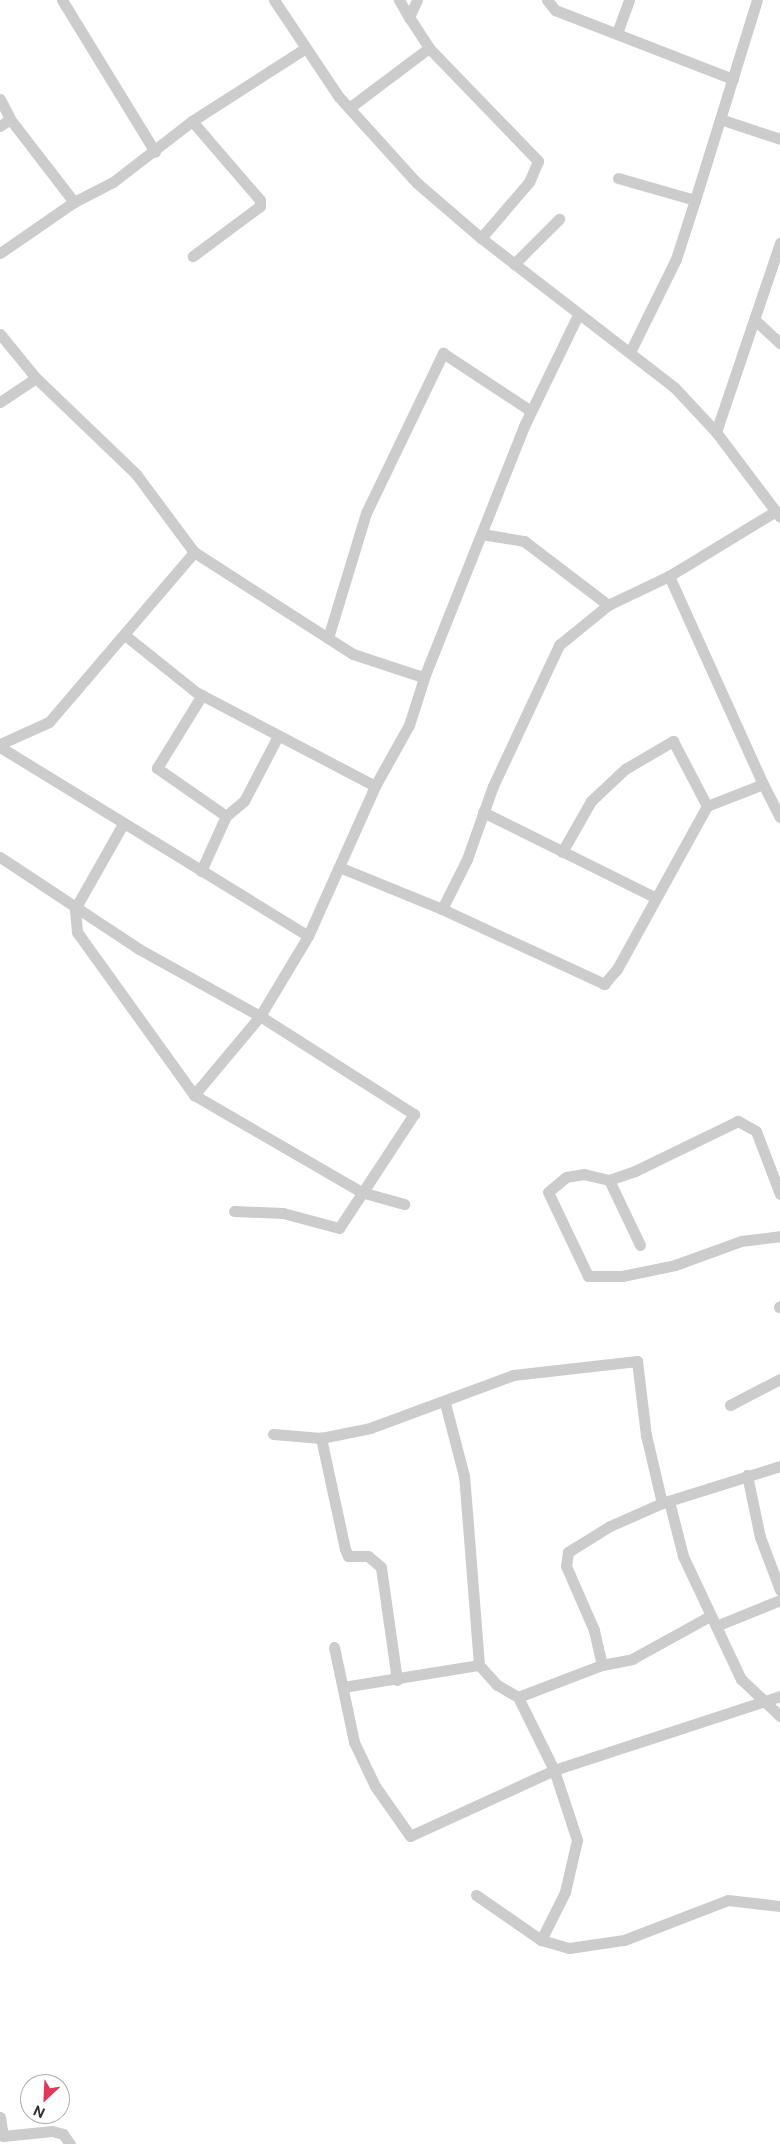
<!DOCTYPE html>
<style>
body{margin:0}
#map{position:relative;width:780px;height:2144px;overflow:hidden;background:#fff;font-family:"Public Sans",sans-serif}
div>[style]{position:absolute}
.minor>*{height:11px;margin:-5.5px;padding:0 5.5px;transform-origin:5.5px;border-radius:5.5px;background:#ccc}
span{translate:-50% -50%;white-space:nowrap;text-align:center;line-height:1.15;-webkit-text-stroke:5px #fff;paint-order:stroke}
.north{position:absolute;left:20px;top:2074px;width:50px;height:50px;box-sizing:border-box;background:#fff;border:1px solid #acacac;border-radius:50%;rotate:205deg;font-size:14px;font-weight:700;line-height:20px;text-align:center;color:#2f2f2f}
.north::after{content:'';display:block;margin:auto;width:18px;height:22px;background:#e03858;clip-path:polygon(50% 0,100% 100%,50% 72%,0 100%)}
</style>
<div id="map">
<div class="minor">
<div style="left:62px;top:0;width:178px;rotate:58.5deg"></div>
<div style="left:274px;top:0;width:117px;rotate:56.2deg"></div>
<div style="left:339px;top:97px;width:116px;rotate:47.8deg"></div>
<div style="left:417px;top:183px;width:84px;rotate:40.7deg"></div>
<div style="left:481px;top:238px;width:244px;rotate:37.7deg"></div>
<div style="left:674px;top:387px;width:62px;rotate:47deg"></div>
<div style="left:716px;top:432px;width:106px;rotate:53deg"></div>
<div style="left:399px;top:0;width:20px;rotate:60deg"></div>
<div style="left:417px;top:0;width:19px;rotate:115deg"></div>
<div style="left:409px;top:17px;width:37px;rotate:57deg"></div>
<div style="left:429px;top:48px;width:157px;rotate:46deg"></div>
<div style="left:538px;top:161px;width:23px;rotate:113deg"></div>
<div style="left:529px;top:182px;width:74px;rotate:130.6deg"></div>
<div style="left:547px;top:0;width:13px;rotate:51deg"></div>
<div style="left:555px;top:10px;width:191px;rotate:21.2deg"></div>
<div style="left:617px;top:33px;width:35px;rotate:-70deg"></div>
<div style="left:0;top:99px;width:22px;rotate:63deg"></div>
<div style="left:349px;top:108px;width:100px;rotate:-36.9deg"></div>
<div style="left:720px;top:119px;width:63px;rotate:18.4deg"></div>
<div style="left:192px;top:121px;width:104px;rotate:49.3deg"></div>
<div style="left:260px;top:200px;width:6px;rotate:90deg"></div>
<div style="left:260px;top:206px;width:84px;rotate:143.3deg"></div>
<div style="left:0;top:126px;width:12px;rotate:-35deg"></div>
<div style="left:10px;top:119px;width:105px;rotate:52.4deg"></div>
<div style="left:618px;top:178px;width:80px;rotate:15.9deg"></div>
<div style="left:695px;top:200px;width:62px;rotate:107.9deg"></div>
<div style="left:676px;top:259px;width:104px;rotate:116.3deg"></div>
<div style="left:695px;top:200px;width:209px;rotate:-72.8deg"></div>
<div style="left:0;top:253px;width:90px;rotate:-34.6deg"></div>
<div style="left:74px;top:202px;width:44px;rotate:-27.1deg"></div>
<div style="left:113px;top:182px;width:100px;rotate:-37.7deg"></div>
<div style="left:192px;top:121px;width:133px;rotate:-32.7deg"></div>
<div style="left:514px;top:264px;width:64px;rotate:-45deg"></div>
<div style="left:755px;top:320px;width:34px;rotate:43deg"></div>
<div style="left:0;top:334px;width:57px;rotate:50.7deg"></div>
<div style="left:36px;top:378px;width:139px;rotate:43.8deg"></div>
<div style="left:136px;top:474px;width:97px;rotate:53.4deg"></div>
<div style="left:194px;top:552px;width:189px;rotate:32.7deg"></div>
<div style="left:353px;top:654px;width:71px;rotate:18.2deg"></div>
<div style="left:420px;top:676px;width:5px;rotate:-11deg"></div>
<div style="left:425px;top:675px;width:270px;rotate:-68.3deg"></div>
<div style="left:525px;top:424px;width:121px;rotate:-64.1deg"></div>
<div style="left:0;top:402px;width:43px;rotate:-33.7deg"></div>
<div style="left:716px;top:432px;width:200px;rotate:-71.3deg"></div>
<div style="left:482px;top:534px;width:43px;rotate:9.5deg"></div>
<div style="left:524px;top:541px;width:106px;rotate:37.3deg"></div>
<div style="left:608px;top:605px;width:68px;rotate:-25.4deg"></div>
<div style="left:669px;top:576px;width:125px;rotate:-31.3deg"></div>
<div style="left:669px;top:576px;width:228px;rotate:65.7deg"></div>
<div style="left:126px;top:636px;width:90px;rotate:38.7deg"></div>
<div style="left:196px;top:692px;width:202px;rotate:27.7deg"></div>
<div style="left:328px;top:638px;width:131px;rotate:-73.1deg"></div>
<div style="left:366px;top:513px;width:178px;rotate:-64.3deg"></div>
<div style="left:443px;top:353px;width:105px;rotate:33.4deg"></div>
<div style="left:202px;top:695px;width:86px;rotate:121.7deg"></div>
<div style="left:157px;top:768px;width:84px;rotate:34.8deg"></div>
<div style="left:226px;top:816px;width:23px;rotate:-40deg"></div>
<div style="left:244px;top:801px;width:73px;rotate:-62.4deg"></div>
<div style="left:0;top:744px;width:54px;rotate:-24.2deg"></div>
<div style="left:49px;top:722px;width:223px;rotate:-49.5deg"></div>
<div style="left:0;top:747px;width:361px;rotate:31.5deg"></div>
<div style="left:308px;top:936px;width:164px;rotate:-65.9deg"></div>
<div style="left:375px;top:786px;width:70px;rotate:-60.9deg"></div>
<div style="left:409px;top:725px;width:52px;rotate:-72.3deg"></div>
<div style="left:483px;top:812px;width:191px;rotate:26.4deg"></div>
<div style="left:123px;top:824px;width:98px;rotate:119.5deg"></div>
<div style="left:75px;top:909px;width:23px;rotate:85deg"></div>
<div style="left:77px;top:932px;width:201px;rotate:54.3deg"></div>
<div style="left:194px;top:1095px;width:193px;rotate:30.1deg"></div>
<div style="left:361px;top:1192px;width:45px;rotate:15.6deg"></div>
<div style="left:562px;top:852px;width:59px;rotate:-60.4deg"></div>
<div style="left:591px;top:801px;width:47px;rotate:-43.3deg"></div>
<div style="left:625px;top:769px;width:56px;rotate:-30.3deg"></div>
<div style="left:673px;top:741px;width:73px;rotate:62.4deg"></div>
<div style="left:0;top:857px;width:167px;rotate:33.5deg"></div>
<div style="left:139px;top:949px;width:138px;rotate:29deg"></div>
<div style="left:260px;top:1016px;width:183px;rotate:32.5deg"></div>
<div style="left:414px;top:1114px;width:136px;rotate:123.3deg"></div>
<div style="left:339px;top:1228px;width:58px;rotate:-165deg"></div>
<div style="left:283px;top:1213px;width:49px;rotate:-177.7deg"></div>
<div style="left:339px;top:867px;width:111px;rotate:22.2deg"></div>
<div style="left:442px;top:909px;width:56px;rotate:-63.4deg"></div>
<div style="left:467px;top:859px;width:77px;rotate:-70.4deg"></div>
<div style="left:493px;top:786px;width:156px;rotate:-64.9deg"></div>
<div style="left:559px;top:645px;width:63px;rotate:-39.2deg"></div>
<div style="left:201px;top:871px;width:60px;rotate:-65.6deg"></div>
<div style="left:442px;top:909px;width:179px;rotate:24.8deg"></div>
<div style="left:604px;top:984px;width:20px;rotate:-49deg"></div>
<div style="left:617px;top:969px;width:186px;rotate:-61.1deg"></div>
<div style="left:707px;top:806px;width:60px;rotate:-21.4deg"></div>
<div style="left:763px;top:784px;width:37px;rotate:63deg"></div>
<div style="left:194px;top:1095px;width:103px;rotate:-50.1deg"></div>
<div style="left:260px;top:1016px;width:93px;rotate:-59deg"></div>
<div style="left:609px;top:1180px;width:72px;rotate:64.5deg"></div>
<div style="left:780px;top:1194px;width:67px;rotate:-110.9deg"></div>
<div style="left:756px;top:1131px;width:21px;rotate:-151deg"></div>
<div style="left:738px;top:1121px;width:114px;rotate:154.1deg"></div>
<div style="left:635px;top:1171px;width:28px;rotate:161deg"></div>
<div style="left:609px;top:1180px;width:26px;rotate:-167deg"></div>
<div style="left:584px;top:1174px;width:18px;rotate:171deg"></div>
<div style="left:566px;top:1177px;width:23px;rotate:140deg"></div>
<div style="left:548px;top:1192px;width:93px;rotate:64.5deg"></div>
<div style="left:588px;top:1276px;width:34px"></div>
<div style="left:622px;top:1276px;width:54px;rotate:-11.7deg"></div>
<div style="left:675px;top:1265px;width:70px;rotate:-20deg"></div>
<div style="left:741px;top:1241px;width:39px;rotate:-7deg"></div>
<div style="left:779px;top:1307px;width:1px;rotate:-45deg"></div>
<div style="left:730px;top:1405px;width:56px;rotate:-27.5deg"></div>
<div style="left:273px;top:1434px;width:48px;rotate:4.8deg"></div>
<div style="left:747px;top:1475px;width:63px;rotate:78.2deg"></div>
<div style="left:760px;top:1537px;width:57px;rotate:69.3deg"></div>
<div style="left:669px;top:1501px;width:57px;rotate:75.7deg"></div>
<div style="left:683px;top:1556px;width:136px;rotate:64.8deg"></div>
<div style="left:741px;top:1679px;width:54px;rotate:43.5deg"></div>
<div style="left:716px;top:1626px;width:69px;rotate:-22.1deg"></div>
<div style="left:334px;top:1647px;width:97px;rotate:78.1deg"></div>
<div style="left:354px;top:1742px;width:49px;rotate:64.5deg"></div>
<div style="left:375px;top:1786px;width:61px;rotate:55deg"></div>
<div style="left:410px;top:1836px;width:158px;rotate:-24.6deg"></div>
<div style="left:554px;top:1770px;width:81px;rotate:-116.3deg"></div>
<div style="left:518px;top:1697px;width:24px;rotate:-150deg"></div>
<div style="left:497px;top:1685px;width:27px;rotate:-132deg"></div>
<div style="left:479px;top:1665px;width:190px;rotate:-94.5deg"></div>
<div style="left:464px;top:1476px;width:75px;rotate:-104.6deg"></div>
<div style="left:602px;top:1665px;width:36px;rotate:-103deg"></div>
<div style="left:594px;top:1630px;width:70px;rotate:-113.6deg"></div>
<div style="left:566px;top:1566px;width:14px;rotate:-82deg"></div>
<div style="left:568px;top:1552px;width:49px;rotate:-31.8deg"></div>
<div style="left:610px;top:1526px;width:57px;rotate:-23.9deg"></div>
<div style="left:662px;top:1503px;width:124px;rotate:-17.4deg"></div>
<div style="left:397px;top:1680px;width:114px;rotate:-98.1deg"></div>
<div style="left:381px;top:1567px;width:17px;rotate:-140deg"></div>
<div style="left:368px;top:1556px;width:20px;rotate:180deg"></div>
<div style="left:348px;top:1556px;width:8px;rotate:-113deg"></div>
<div style="left:345px;top:1549px;width:114px;rotate:-102.2deg"></div>
<div style="left:321px;top:1438px;width:50px;rotate:-11.5deg"></div>
<div style="left:370px;top:1428px;width:153px;rotate:-20.3deg"></div>
<div style="left:513px;top:1375px;width:125px;rotate:-6.4deg"></div>
<div style="left:637px;top:1361px;width:75px;rotate:83.1deg"></div>
<div style="left:646px;top:1435px;width:70px;rotate:76.8deg"></div>
<div style="left:343px;top:1687px;width:138px;rotate:-9.2deg"></div>
<div style="left:518px;top:1697px;width:90px;rotate:-20.9deg"></div>
<div style="left:602px;top:1665px;width:31px;rotate:-11deg"></div>
<div style="left:632px;top:1659px;width:89px;rotate:-28.9deg"></div>
<div style="left:476px;top:1895px;width:79px;rotate:34.7deg"></div>
<div style="left:541px;top:1940px;width:29px;rotate:16deg"></div>
<div style="left:569px;top:1948px;width:56px;rotate:-8.3deg"></div>
<div style="left:624px;top:1940px;width:111px;rotate:-21deg"></div>
<div style="left:728px;top:1900px;width:52px;rotate:6.6deg"></div>
<div style="left:541px;top:1940px;width:54px;rotate:-63.4deg"></div>
<div style="left:565px;top:1892px;width:53px;rotate:-77deg"></div>
<div style="left:577px;top:1840px;width:74px;rotate:-108.2deg"></div>
<div style="left:554px;top:1770px;width:238px;rotate:-18.1deg"></div>
<div style="left:0;top:2117px;width:19px;rotate:81deg"></div>
<div style="left:3px;top:2136px;width:49px;rotate:-5.8deg"></div>
<div style="left:52px;top:2131px;width:11px;rotate:15deg"></div>
<div style="left:63px;top:2134px;width:12px;rotate:55deg"></div>
</div>
<div class="north">N</div>
</div>
